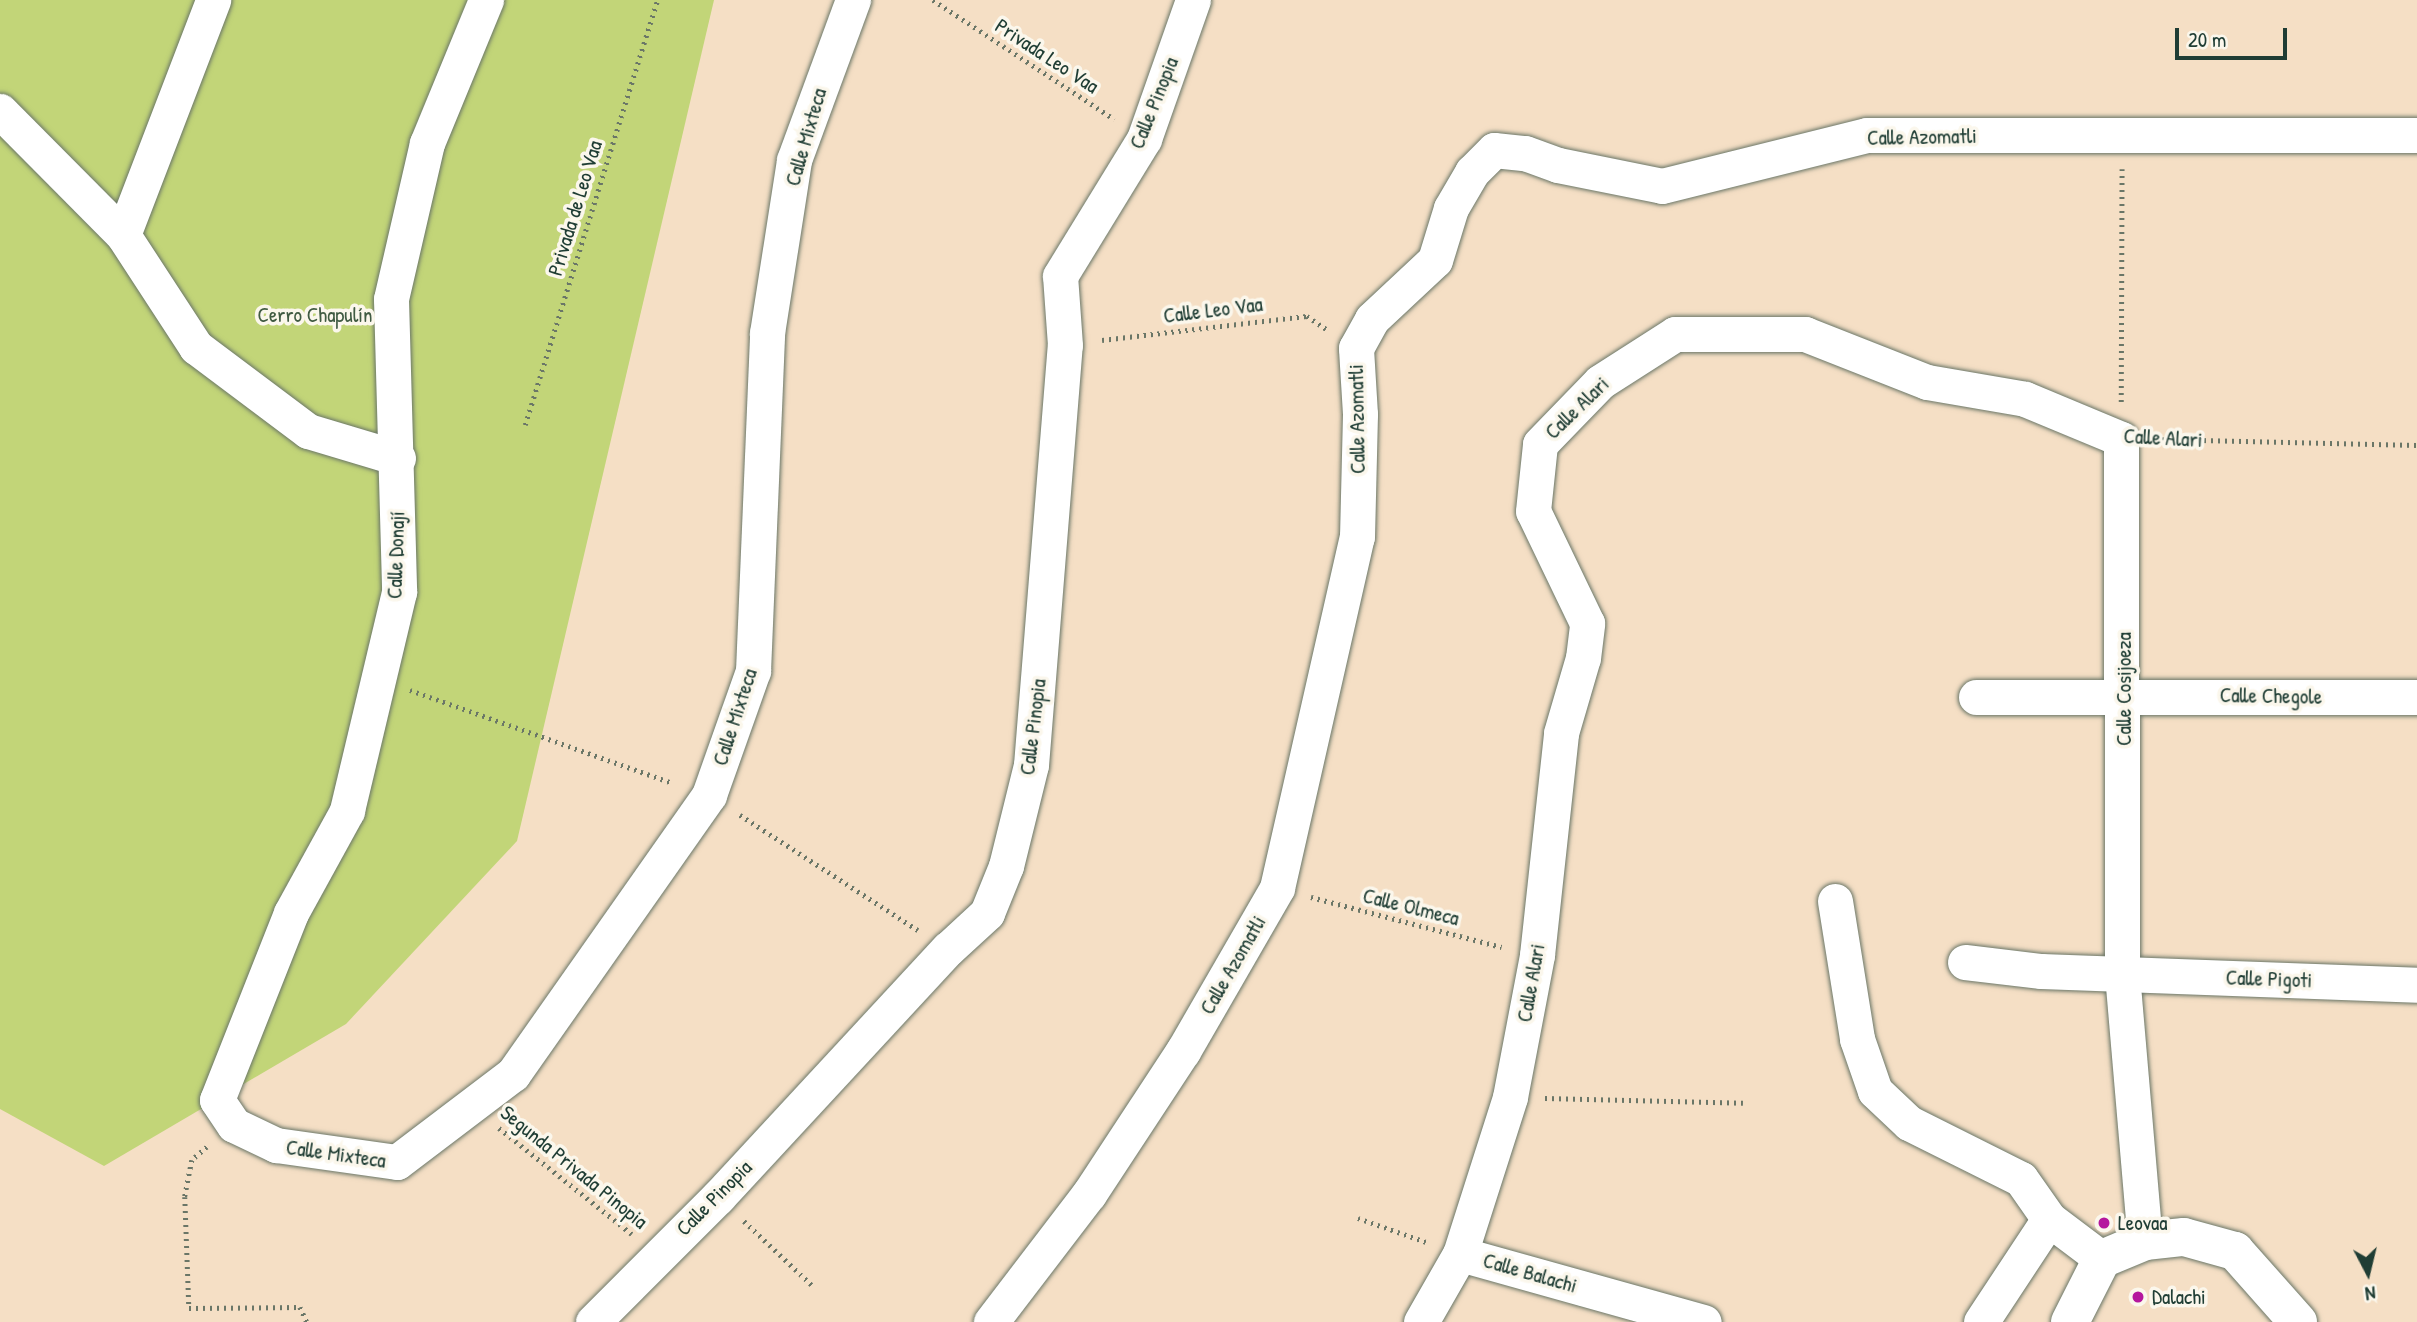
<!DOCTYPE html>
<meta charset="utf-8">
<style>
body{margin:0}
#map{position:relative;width:2417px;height:1322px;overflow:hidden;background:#f5dfc5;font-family:"Patrick Hand",sans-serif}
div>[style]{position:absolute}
.green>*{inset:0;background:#c2d578}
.path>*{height:4.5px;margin-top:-2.25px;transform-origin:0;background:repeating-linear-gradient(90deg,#6a7667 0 2px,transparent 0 7px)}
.roads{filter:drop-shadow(0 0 2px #6a7667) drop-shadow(0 0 2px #6a7667)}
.minor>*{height:35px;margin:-17.5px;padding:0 17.5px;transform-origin:17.5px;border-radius:17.5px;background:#fff}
.tertiary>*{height:38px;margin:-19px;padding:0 19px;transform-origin:19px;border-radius:19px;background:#fff}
.dots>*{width:19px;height:19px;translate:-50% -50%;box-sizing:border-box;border:4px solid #fbf7ec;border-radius:50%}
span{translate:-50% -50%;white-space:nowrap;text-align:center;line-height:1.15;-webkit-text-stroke:7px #fbf7ec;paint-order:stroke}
.street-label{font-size:21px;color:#1f3d34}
.park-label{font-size:21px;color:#405b42}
.poi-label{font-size:21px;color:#1f3d34}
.left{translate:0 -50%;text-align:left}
.north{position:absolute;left:2333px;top:1238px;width:70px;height:70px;-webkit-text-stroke:5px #fbf7ec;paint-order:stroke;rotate:173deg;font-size:19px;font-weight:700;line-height:28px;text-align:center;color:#1f3d34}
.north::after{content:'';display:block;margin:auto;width:24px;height:32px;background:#1f3d34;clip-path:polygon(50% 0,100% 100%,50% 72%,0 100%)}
.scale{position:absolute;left:2175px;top:28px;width:112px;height:32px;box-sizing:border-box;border:4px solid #1f3d34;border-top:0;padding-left:9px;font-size:21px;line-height:24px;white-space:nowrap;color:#1f3d34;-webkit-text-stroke:5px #fbf7ec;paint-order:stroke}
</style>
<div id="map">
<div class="green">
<div style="clip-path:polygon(0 0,714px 0,517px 841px,346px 1024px,104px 1166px,0 1109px)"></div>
</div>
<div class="path">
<div style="left:933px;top:0;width:217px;rotate:33.3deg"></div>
<div style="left:1102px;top:340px;width:206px;rotate:-6.7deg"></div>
<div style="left:1307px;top:316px;width:23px;rotate:34deg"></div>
<div style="left:2121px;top:402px;width:233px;rotate:-89.8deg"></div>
<div style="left:525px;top:425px;width:445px;rotate:-72.7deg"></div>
<div style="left:2155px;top:439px;width:262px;rotate:1.3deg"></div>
<div style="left:410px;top:690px;width:279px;rotate:19.5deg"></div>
<div style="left:740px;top:815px;width:212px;rotate:32.9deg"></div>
<div style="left:1311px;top:897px;width:197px;rotate:14.7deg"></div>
<div style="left:1545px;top:1098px;width:198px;rotate:1.4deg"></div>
<div style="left:499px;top:1128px;width:170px;rotate:38.6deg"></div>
<div style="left:207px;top:1147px;width:20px;rotate:139deg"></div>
<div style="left:192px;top:1160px;width:38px;rotate:101deg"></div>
<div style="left:185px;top:1197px;width:111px;rotate:87.9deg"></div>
<div style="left:189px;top:1308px;width:111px;rotate:-0.5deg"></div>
<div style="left:300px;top:1307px;width:17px;rotate:65deg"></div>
<div style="left:1358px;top:1218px;width:72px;rotate:19.4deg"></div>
<div style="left:744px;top:1221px;width:93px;rotate:43.3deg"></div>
</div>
<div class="roads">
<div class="minor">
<div style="left:486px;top:0;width:155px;rotate:112.4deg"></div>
<div style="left:427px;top:143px;width:160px;rotate:103deg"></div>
<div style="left:391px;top:299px;width:293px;rotate:88.4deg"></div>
<div style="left:399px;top:592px;width:225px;rotate:103.4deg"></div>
<div style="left:347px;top:811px;width:116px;rotate:118.8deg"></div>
<div style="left:291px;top:913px;width:201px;rotate:111.6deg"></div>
<div style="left:217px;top:1100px;width:30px;rotate:56deg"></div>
<div style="left:234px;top:1125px;width:47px;rotate:25.5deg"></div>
<div style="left:276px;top:1145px;width:122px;rotate:8deg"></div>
<div style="left:397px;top:1162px;width:146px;rotate:-37.2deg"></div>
<div style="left:513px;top:1074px;width:341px;rotate:-54.9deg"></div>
<div style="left:709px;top:795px;width:132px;rotate:-70.5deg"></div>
<div style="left:753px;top:671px;width:338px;rotate:-87.6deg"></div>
<div style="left:767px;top:333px;width:175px;rotate:-81.1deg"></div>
<div style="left:794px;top:160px;width:171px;rotate:-69.8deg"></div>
<div style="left:0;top:111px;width:175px;rotate:45.2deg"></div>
<div style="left:123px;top:235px;width:134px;rotate:56.9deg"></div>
<div style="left:196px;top:347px;width:140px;rotate:36.9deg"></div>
<div style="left:308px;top:431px;width:94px;rotate:16.7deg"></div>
<div style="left:123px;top:235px;width:252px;rotate:-69deg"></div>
<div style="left:1976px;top:697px;width:441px"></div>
<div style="left:1835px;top:901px;width:140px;rotate:80.9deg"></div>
<div style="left:1857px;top:1039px;width:55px;rotate:70.9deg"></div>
<div style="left:1875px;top:1091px;width:47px;rotate:43.3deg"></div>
<div style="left:1909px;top:1123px;width:125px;rotate:26.6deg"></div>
<div style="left:2021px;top:1179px;width:49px;rotate:55deg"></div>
<div style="left:1965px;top:962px;width:77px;rotate:6.8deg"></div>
<div style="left:2041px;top:971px;width:376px;rotate:2.1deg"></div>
<div style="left:1460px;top:1254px;width:253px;rotate:15.6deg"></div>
<div style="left:593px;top:1322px;width:177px;rotate:-45deg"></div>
<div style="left:718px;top:1197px;width:338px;rotate:-47.2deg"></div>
<div style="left:948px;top:949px;width:53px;rotate:-42.7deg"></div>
<div style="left:987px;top:913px;width:51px;rotate:-68deg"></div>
<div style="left:1006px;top:866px;width:104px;rotate:-76.1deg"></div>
<div style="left:1031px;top:765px;width:421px;rotate:-85.4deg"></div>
<div style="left:1065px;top:345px;width:69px;rotate:-94.1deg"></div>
<div style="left:1060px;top:276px;width:161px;rotate:-58.5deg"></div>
<div style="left:1144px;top:139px;width:147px;rotate:-70.6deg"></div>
<div style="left:991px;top:1322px;width:161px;rotate:-52.6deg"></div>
<div style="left:1089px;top:1194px;width:171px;rotate:-56.7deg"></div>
<div style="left:1183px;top:1051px;width:188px;rotate:-60deg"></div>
<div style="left:1277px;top:888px;width:360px;rotate:-77.2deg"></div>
<div style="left:1357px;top:537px;width:123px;rotate:-88.6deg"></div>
<div style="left:1360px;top:414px;width:66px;rotate:-93.5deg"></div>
<div style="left:1356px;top:348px;width:33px;rotate:-61deg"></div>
<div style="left:1372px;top:319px;width:86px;rotate:-43.1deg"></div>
<div style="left:1435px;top:260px;width:54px;rotate:-72.9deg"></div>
<div style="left:1451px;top:208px;width:42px;rotate:-59.7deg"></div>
<div style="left:1472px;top:172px;width:31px;rotate:-45deg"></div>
<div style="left:1494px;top:150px;width:31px;rotate:6deg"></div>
<div style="left:1525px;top:153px;width:35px;rotate:20deg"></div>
<div style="left:1558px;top:165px;width:106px;rotate:11.4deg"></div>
<div style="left:1662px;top:186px;width:211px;rotate:-14deg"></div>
<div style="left:1867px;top:135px;width:550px"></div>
<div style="left:1421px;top:1322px;width:78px;rotate:-60.2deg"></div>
<div style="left:1460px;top:1254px;width:165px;rotate:-72.3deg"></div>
<div style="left:1510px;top:1097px;width:145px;rotate:-79.2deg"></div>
<div style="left:1537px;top:955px;width:223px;rotate:-83.8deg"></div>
<div style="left:1561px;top:733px;width:78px;rotate:-73.7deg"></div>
<div style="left:1583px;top:658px;width:35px;rotate:-83deg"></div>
<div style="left:1587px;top:623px;width:124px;rotate:-115.7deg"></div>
<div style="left:1533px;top:511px;width:67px;rotate:-84deg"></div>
<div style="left:1540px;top:444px;width:86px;rotate:-45.9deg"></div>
<div style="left:1600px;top:382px;width:89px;rotate:-32.6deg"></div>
<div style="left:1675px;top:334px;width:130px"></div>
<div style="left:1805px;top:334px;width:131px;rotate:21.5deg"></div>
<div style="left:1927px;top:382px;width:99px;rotate:9.8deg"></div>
<div style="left:2025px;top:399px;width:104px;rotate:22.6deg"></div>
<div style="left:2121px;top:439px;width:535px;rotate:89.89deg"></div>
<div style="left:2122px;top:974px;width:268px;rotate:85.1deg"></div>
<div style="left:1981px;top:1322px;width:123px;rotate:-56.6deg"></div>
<div style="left:2049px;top:1219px;width:66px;rotate:37deg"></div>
</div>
<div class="tertiary">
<div style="left:2070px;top:1322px;width:71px;rotate:-63.1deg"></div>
<div style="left:2102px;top:1259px;width:47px;rotate:-22.7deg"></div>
<div style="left:2145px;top:1241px;width:39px;rotate:-6deg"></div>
<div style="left:2184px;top:1237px;width:53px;rotate:15.4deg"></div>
<div style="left:2235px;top:1251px;width:95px;rotate:48.4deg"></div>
</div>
</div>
<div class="dots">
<div style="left:2104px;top:1223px;background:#b5179e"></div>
<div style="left:2138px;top:1297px;background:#b5179e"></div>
</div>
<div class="street-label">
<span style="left:1047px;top:56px;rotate:33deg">Privada Leo Vaa</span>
<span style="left:1154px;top:103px;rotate:-68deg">Calle Pinopia</span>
<span style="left:806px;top:137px;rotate:-74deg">Calle Mixteca</span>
<span style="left:1922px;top:137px;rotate:-1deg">Calle Azomatli</span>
<span style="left:575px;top:208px;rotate:-73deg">Privada de Leo Vaa</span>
<span style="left:1213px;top:310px;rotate:-7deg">Calle Leo Vaa</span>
<span style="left:1577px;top:408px;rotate:-44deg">Calle Alari</span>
<span style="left:1357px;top:419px;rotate:-91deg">Calle Azomatli</span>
<span style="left:2163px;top:438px;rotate:3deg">Calle Alari</span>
<span style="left:396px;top:555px;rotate:-88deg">Calle Donají</span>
<span style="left:2124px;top:689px;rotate:-90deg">Calle Cosijoeza</span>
<span style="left:2271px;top:696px;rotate:1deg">Calle Chegole</span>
<span style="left:735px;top:717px;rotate:-72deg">Calle Mixteca</span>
<span style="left:1033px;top:727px;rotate:-83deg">Calle Pinopia</span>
<span style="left:1411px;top:907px;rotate:14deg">Calle Olmeca</span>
<span style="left:1233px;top:965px;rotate:-60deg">Calle Azomatli</span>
<span style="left:2269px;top:979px;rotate:2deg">Calle Pigoti</span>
<span style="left:1531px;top:983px;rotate:-80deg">Calle Alari</span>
<span style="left:336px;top:1154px;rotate:8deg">Calle Mixteca</span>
<span style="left:574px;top:1167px;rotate:39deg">Segunda Privada Pinopia</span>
<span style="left:714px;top:1198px;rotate:-45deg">Calle Pinopia</span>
<span style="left:1530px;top:1273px;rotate:16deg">Calle Balachi</span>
</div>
<div class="park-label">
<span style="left:315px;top:315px">Cerro Chapulín</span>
</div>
<div class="poi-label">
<span class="left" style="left:2118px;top:1223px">Leovaa</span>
<span class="left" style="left:2152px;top:1297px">Dalachi</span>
</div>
<div class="north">N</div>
<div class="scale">20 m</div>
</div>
